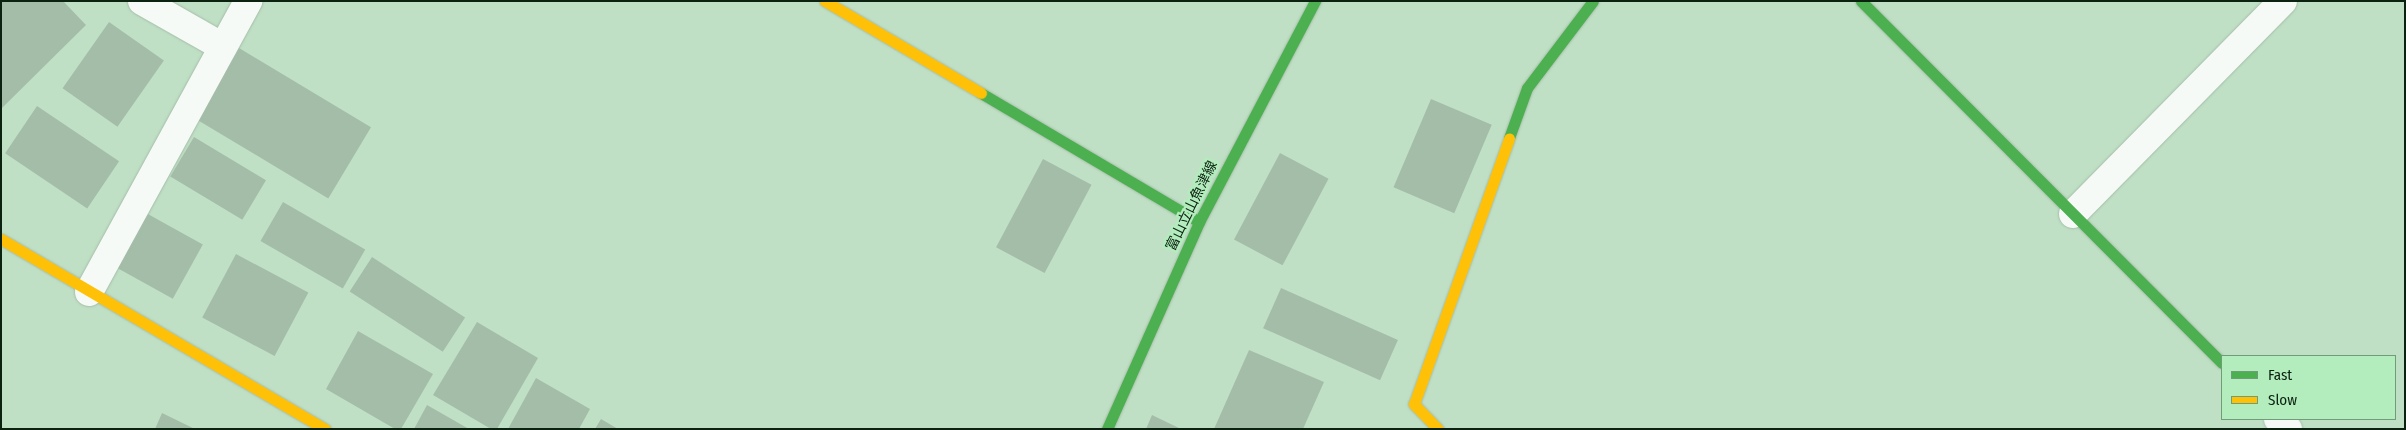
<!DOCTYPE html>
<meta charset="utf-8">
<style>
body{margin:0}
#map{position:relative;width:2406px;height:430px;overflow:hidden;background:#c0e0c5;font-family:"Fira Sans Condensed","Noto Sans JP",sans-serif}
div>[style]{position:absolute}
.building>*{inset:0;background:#a4bda8;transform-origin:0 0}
.roads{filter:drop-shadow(0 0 1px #a5bea9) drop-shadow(0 0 1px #a5bea9)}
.street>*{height:28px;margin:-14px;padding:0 14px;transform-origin:14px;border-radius:14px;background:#f6faf6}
.fast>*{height:11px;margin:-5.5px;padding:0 5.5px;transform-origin:5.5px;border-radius:5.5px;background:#4caf50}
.slow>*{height:11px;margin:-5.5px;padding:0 5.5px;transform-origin:5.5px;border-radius:5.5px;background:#ffc107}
span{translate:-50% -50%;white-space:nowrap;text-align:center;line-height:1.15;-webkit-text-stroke:4.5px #b3edbd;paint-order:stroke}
.street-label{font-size:14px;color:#0c2211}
.frame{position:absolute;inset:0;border:2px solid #0c2211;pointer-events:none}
.legend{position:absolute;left:2221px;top:355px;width:175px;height:65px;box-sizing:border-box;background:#b3edbd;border:1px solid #709c78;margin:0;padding:6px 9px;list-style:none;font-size:15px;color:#0c2211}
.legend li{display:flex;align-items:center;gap:10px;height:25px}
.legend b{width:25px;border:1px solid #709c78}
</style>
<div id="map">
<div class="building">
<div style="clip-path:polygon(1px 1px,63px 1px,86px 25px,1px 109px)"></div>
<div style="left:109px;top:22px;width:67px;height:81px;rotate:35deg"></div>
<div style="left:239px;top:48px;width:154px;height:83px;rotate:31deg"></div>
<div style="left:1431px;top:99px;width:66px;height:96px;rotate:23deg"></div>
<div style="left:37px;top:106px;width:99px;height:57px;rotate:34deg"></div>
<div style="left:194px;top:137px;width:84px;height:46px;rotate:31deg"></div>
<div style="left:1280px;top:153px;width:55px;height:98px;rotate:28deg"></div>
<div style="left:1043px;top:159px;width:55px;height:100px;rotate:28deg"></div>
<div style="left:283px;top:202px;width:95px;height:45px;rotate:30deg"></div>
<div style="left:146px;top:213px;width:65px;height:62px;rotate:29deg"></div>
<div style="left:236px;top:254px;width:82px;height:72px;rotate:28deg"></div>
<div style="left:372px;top:257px;width:111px;height:41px;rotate:33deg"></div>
<div style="left:1281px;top:288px;width:128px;height:44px;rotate:24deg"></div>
<div style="clip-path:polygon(477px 322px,538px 358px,497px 429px,491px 429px,433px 395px)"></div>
<div style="clip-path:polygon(358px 331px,433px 374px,401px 429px,395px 429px,326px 389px)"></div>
<div style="clip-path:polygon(1249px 350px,1324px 382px,1303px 429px,1214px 429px)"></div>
<div style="clip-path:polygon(536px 378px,590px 409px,579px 429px,508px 429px)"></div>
<div style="clip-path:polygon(427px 405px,469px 429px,414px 429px)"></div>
<div style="clip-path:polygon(162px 413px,195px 429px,155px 429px)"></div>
<div style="clip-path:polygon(1152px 415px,1181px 429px,1146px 429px)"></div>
<div style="clip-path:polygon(601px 419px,618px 429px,595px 429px)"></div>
</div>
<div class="roads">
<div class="street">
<div style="left:142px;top:1px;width:93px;rotate:29.6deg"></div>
<div style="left:2073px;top:214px;width:299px;rotate:-45.4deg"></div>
<div style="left:89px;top:292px;width:332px;rotate:-61.3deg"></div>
<div style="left:2278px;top:419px;width:14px;rotate:45deg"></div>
</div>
<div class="fast">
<div style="left:1861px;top:1px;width:511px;rotate:45.08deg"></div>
<div style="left:981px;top:93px;width:253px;rotate:30.6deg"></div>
<div style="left:1509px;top:138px;width:53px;rotate:-70.2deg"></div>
<div style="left:1527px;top:88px;width:109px;rotate:-52.8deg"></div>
<div style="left:1107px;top:429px;width:227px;rotate:-66deg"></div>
<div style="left:1199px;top:222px;width:250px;rotate:-62.3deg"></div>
</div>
<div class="slow">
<div style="left:825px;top:1px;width:181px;rotate:30.5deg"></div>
<div style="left:1px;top:239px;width:376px;rotate:30.4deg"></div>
<div style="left:1438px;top:429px;width:35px;rotate:-134deg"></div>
<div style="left:1414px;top:404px;width:282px;rotate:-70.3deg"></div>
</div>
</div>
<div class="street-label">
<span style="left:1192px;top:206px;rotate:-64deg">富山立山魚津線</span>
</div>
<div class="frame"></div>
<ul class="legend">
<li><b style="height:6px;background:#4caf50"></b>Fast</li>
<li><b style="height:6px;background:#ffc107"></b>Slow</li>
</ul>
</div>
